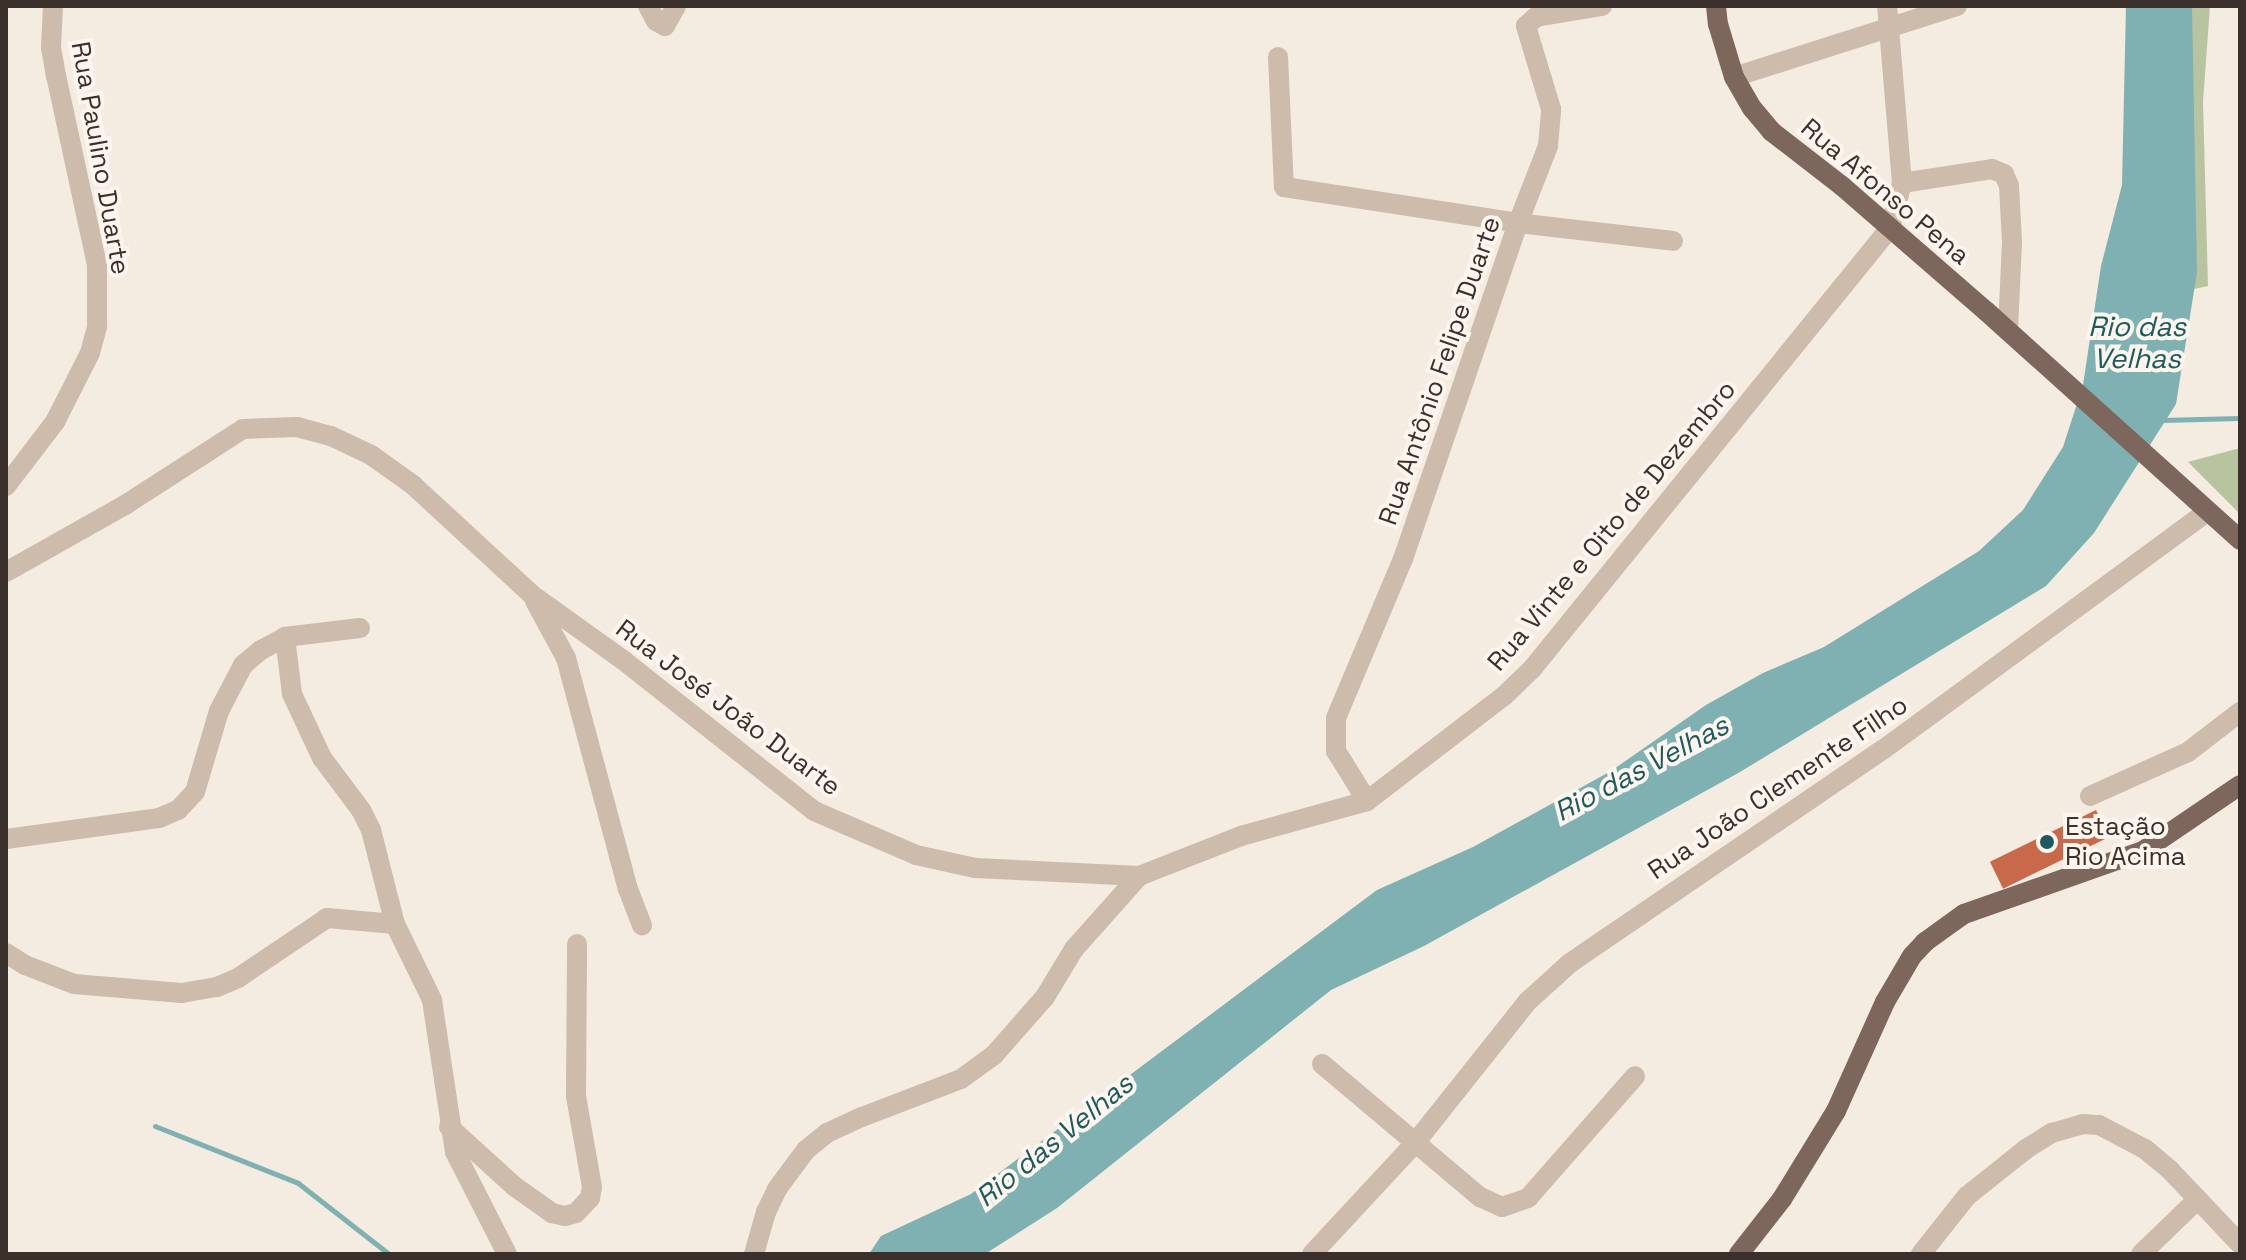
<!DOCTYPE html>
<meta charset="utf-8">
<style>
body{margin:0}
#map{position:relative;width:2246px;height:1260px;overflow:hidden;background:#f4ebe1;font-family:"Space Grotesk",sans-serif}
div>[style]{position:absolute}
.green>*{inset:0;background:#b8c4a0}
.water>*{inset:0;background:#7fb0b2}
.stream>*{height:5px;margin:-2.5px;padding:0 2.5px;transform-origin:2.5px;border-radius:2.5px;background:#7fb0b2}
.building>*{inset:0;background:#c8694b;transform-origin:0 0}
.minor>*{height:20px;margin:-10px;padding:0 10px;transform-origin:10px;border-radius:10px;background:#cdbbac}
.major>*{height:20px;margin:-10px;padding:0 10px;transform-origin:10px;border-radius:10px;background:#7d675c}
.dots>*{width:22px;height:22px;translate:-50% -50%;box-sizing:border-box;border:4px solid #fbf5ee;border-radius:50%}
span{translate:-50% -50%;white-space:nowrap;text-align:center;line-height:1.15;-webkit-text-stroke:8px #fbf5ee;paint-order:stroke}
.street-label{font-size:26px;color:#3b302b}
.poi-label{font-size:26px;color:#3b302b}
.left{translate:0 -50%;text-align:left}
.water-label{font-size:28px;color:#1f5a5e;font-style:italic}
.frame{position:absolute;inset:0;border:8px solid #3b302b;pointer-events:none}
</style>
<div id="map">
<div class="green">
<div style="clip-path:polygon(2174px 6px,2210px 6px,2203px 102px,2208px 286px,2180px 292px)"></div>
<div style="clip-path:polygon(2240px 448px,2240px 514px,2188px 462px)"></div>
</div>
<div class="water">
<div style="clip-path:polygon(2126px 6px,2192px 6px,2197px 272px,2176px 404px,2094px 533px,2046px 586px,1740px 772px,1424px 946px,1331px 990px,1057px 1208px,985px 1254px,869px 1254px,881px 1236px,971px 1194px,1377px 890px,1473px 847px,1611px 771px,1706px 705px,1763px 673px,1824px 647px,1979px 551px,2023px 510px,2063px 447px,2083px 385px,2101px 266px,2122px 185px)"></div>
</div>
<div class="stream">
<div style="left:2162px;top:420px;width:78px;rotate:-1.5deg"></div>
<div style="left:155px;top:1126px;width:154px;rotate:21.7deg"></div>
<div style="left:298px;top:1183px;width:115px;rotate:38deg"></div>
</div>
<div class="building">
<div style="left:2096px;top:810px;width:30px;height:118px;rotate:64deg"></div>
</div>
<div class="minor">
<div style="left:648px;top:6px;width:17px;rotate:62deg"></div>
<div style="left:656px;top:21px;width:10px;rotate:29deg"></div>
<div style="left:665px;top:26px;width:23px;rotate:-61deg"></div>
<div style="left:1278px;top:57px;width:130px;rotate:87.4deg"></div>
<div style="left:1284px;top:187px;width:237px;rotate:8.7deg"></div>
<div style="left:1518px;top:223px;width:156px;rotate:6.6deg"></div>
<div style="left:1734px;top:77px;width:234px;rotate:-17.7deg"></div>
<div style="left:1902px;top:183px;width:91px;rotate:-8.8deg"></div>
<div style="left:1992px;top:169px;width:13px;rotate:23deg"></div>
<div style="left:2004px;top:174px;width:13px;rotate:67deg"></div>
<div style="left:2009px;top:186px;width:56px;rotate:86.9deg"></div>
<div style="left:2012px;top:242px;width:89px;rotate:92.6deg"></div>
<div style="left:6px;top:486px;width:81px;rotate:-52.6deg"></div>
<div style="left:55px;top:422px;width:77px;rotate:-63.1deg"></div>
<div style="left:90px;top:353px;width:28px;rotate:-75deg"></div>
<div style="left:97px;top:326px;width:61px;rotate:-90deg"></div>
<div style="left:97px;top:265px;width:193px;rotate:-102.2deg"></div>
<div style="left:56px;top:76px;width:29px;rotate:-100deg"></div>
<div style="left:51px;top:47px;width:41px;rotate:-87.2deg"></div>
<div style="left:6px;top:572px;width:137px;rotate:-29.4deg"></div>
<div style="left:125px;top:505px;width:140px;rotate:-32.8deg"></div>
<div style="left:243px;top:429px;width:54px;rotate:-2.1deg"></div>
<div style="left:297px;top:427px;width:35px;rotate:15deg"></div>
<div style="left:331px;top:436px;width:44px;rotate:25.4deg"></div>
<div style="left:371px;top:455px;width:52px;rotate:35.5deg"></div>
<div style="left:413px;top:485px;width:161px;rotate:42.7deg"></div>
<div style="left:531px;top:594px;width:113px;rotate:35.7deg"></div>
<div style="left:623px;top:660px;width:243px;rotate:38.3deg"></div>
<div style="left:814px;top:811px;width:111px;rotate:23.3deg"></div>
<div style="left:916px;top:855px;width:60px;rotate:12.4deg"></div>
<div style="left:975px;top:868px;width:164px;rotate:2.8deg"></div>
<div style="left:535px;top:601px;width:65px;rotate:61.5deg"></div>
<div style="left:566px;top:658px;width:239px;rotate:75deg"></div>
<div style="left:628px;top:889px;width:39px;rotate:69deg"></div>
<div style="left:360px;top:628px;width:76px;rotate:173.2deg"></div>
<div style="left:285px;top:637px;width:57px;rotate:83deg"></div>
<div style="left:292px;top:694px;width:71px;rotate:64.9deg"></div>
<div style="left:322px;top:758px;width:65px;rotate:53.1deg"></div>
<div style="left:361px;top:810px;width:22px;rotate:63deg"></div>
<div style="left:371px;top:830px;width:97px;rotate:75.7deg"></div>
<div style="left:395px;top:924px;width:85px;rotate:64deg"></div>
<div style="left:432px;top:1000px;width:154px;rotate:81.4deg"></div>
<div style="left:455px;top:1152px;width:114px;rotate:63deg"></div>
<div style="left:2090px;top:796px;width:107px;rotate:-24.2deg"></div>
<div style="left:2188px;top:752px;width:66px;rotate:-37.6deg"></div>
<div style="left:1367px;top:801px;width:59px;rotate:-121.8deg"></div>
<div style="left:1336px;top:751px;width:33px;rotate:-90deg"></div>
<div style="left:1336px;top:718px;width:173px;rotate:-67.2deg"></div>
<div style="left:1403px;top:559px;width:355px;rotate:-71.1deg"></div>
<div style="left:1518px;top:223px;width:83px;rotate:-68.7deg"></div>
<div style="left:1548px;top:146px;width:37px;rotate:-85deg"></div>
<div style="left:1551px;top:109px;width:87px;rotate:-106.8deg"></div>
<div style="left:1526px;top:26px;width:13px;rotate:-42deg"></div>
<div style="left:1536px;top:17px;width:67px;rotate:-9.5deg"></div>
<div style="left:6px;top:839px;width:154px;rotate:-7.8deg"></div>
<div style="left:159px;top:818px;width:21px;rotate:-23deg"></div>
<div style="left:178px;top:810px;width:25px;rotate:-47deg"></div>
<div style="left:195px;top:792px;width:84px;rotate:-73.5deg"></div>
<div style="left:219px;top:711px;width:52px;rotate:-62.4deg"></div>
<div style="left:243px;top:665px;width:23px;rotate:-40deg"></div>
<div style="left:261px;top:650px;width:27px;rotate:-28deg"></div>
<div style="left:6px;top:953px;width:22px;rotate:32deg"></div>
<div style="left:25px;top:965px;width:53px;rotate:21.2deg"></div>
<div style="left:74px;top:984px;width:108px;rotate:4.8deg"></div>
<div style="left:182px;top:993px;width:36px;rotate:-10deg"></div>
<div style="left:217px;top:987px;width:23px;rotate:-23deg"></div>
<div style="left:238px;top:978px;width:107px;rotate:-34deg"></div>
<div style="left:327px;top:918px;width:68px;rotate:5deg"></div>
<div style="left:1322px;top:1064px;width:207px;rotate:40.1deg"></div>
<div style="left:1480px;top:1197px;width:24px;rotate:24deg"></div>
<div style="left:1502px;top:1207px;width:28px;rotate:-19deg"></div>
<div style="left:1528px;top:1198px;width:162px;rotate:-48.7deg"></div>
<div style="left:449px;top:1127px;width:88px;rotate:42.2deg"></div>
<div style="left:514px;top:1186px;width:47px;rotate:35.4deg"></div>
<div style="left:552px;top:1213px;width:13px;rotate:13deg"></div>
<div style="left:565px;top:1216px;width:11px;rotate:-15deg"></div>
<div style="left:576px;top:1213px;width:21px;rotate:-47deg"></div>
<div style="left:590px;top:1198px;width:11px;rotate:-80deg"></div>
<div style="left:592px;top:1187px;width:92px;rotate:-100deg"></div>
<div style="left:576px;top:1096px;width:152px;rotate:-89.6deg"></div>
<div style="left:754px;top:1254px;width:44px;rotate:-74.1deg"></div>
<div style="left:766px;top:1212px;width:25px;rotate:-64deg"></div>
<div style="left:777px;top:1189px;width:49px;rotate:-53.4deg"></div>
<div style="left:806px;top:1150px;width:27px;rotate:-39deg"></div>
<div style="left:827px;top:1133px;width:38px;rotate:-25deg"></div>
<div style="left:862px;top:1117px;width:106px;rotate:-21deg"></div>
<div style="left:961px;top:1079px;width:41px;rotate:-36deg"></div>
<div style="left:994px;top:1055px;width:77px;rotate:-48.7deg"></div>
<div style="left:1045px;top:997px;width:56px;rotate:-58.9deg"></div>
<div style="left:1074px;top:949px;width:98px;rotate:-48.3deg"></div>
<div style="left:1139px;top:876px;width:110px;rotate:-21.4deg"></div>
<div style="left:1241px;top:836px;width:131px;rotate:-15.5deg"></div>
<div style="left:1367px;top:801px;width:173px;rotate:-37.5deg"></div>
<div style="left:1504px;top:696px;width:39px;rotate:-44deg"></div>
<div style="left:1532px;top:669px;width:568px;rotate:-50.93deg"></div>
<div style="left:1890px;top:228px;width:47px;rotate:-75.1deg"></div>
<div style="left:1902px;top:183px;width:178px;rotate:-94.8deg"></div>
<div style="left:1312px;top:1254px;width:151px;rotate:-47.1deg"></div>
<div style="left:1415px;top:1143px;width:181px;rotate:-51.5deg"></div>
<div style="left:1528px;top:1001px;width:57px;rotate:-42.1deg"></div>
<div style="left:1570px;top:963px;width:380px;rotate:-34.3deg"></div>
<div style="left:1884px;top:749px;width:401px;rotate:-36.3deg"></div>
<div style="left:1921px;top:1254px;width:74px;rotate:-51.6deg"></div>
<div style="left:1967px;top:1196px;width:75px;rotate:-38.5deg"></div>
<div style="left:2026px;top:1149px;width:31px;rotate:-32deg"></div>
<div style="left:2052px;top:1133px;width:32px;rotate:-16deg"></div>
<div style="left:2083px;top:1124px;width:16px;rotate:4deg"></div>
<div style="left:2099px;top:1125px;width:52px;rotate:27.6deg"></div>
<div style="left:2145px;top:1149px;width:33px;rotate:40deg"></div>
<div style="left:2170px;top:1170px;width:102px;rotate:46.6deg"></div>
<div style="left:2141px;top:1254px;width:79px;rotate:-44deg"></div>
</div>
<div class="major">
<div style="left:1716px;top:6px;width:18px;rotate:84deg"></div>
<div style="left:1718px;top:24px;width:55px;rotate:73.2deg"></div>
<div style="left:1734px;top:77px;width:36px;rotate:60deg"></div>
<div style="left:1752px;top:108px;width:30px;rotate:50deg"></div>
<div style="left:1771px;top:131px;width:90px;rotate:37.8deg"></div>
<div style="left:1842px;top:186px;width:191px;rotate:41deg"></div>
<div style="left:1986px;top:311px;width:342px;rotate:42deg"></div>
<div style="left:1739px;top:1254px;width:70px;rotate:-52deg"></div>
<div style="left:1782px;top:1199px;width:103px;rotate:-58.5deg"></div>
<div style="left:1836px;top:1111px;width:120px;rotate:-65.8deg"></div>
<div style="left:1885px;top:1002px;width:53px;rotate:-59.6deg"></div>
<div style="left:1912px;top:956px;width:19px;rotate:-47deg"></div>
<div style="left:1925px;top:942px;width:48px;rotate:-35.7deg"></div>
<div style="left:1964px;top:914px;width:190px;rotate:-19.4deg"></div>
<div style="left:2143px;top:851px;width:117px;rotate:-34.2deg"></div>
</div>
<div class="dots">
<div style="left:2047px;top:842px;background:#1f5a5e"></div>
</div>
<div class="street-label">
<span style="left:100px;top:158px;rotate:80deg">Rua Paulino Duarte</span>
<span style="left:1885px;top:192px;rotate:40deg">Rua Afonso Pena</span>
<span style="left:1440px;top:371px;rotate:-71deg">Rua Antônio Felipe Duarte</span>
<span style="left:1612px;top:526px;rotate:-50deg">Rua Vinte e Oito de Dezembro</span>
<span style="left:728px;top:708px;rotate:37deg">Rua José João Duarte</span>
<span style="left:1778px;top:788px;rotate:-34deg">Rua João Clemente Filho</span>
</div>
<div class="poi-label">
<span class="left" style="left:2065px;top:842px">Estação<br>Rio Acima</span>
</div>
<div class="water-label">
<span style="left:2137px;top:342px">Rio das<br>Velhas</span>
<span style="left:1641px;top:768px;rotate:-28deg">Rio das Velhas</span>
<span style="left:1054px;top:1140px;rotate:-39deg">Rio das Velhas</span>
</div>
<div class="frame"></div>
</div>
